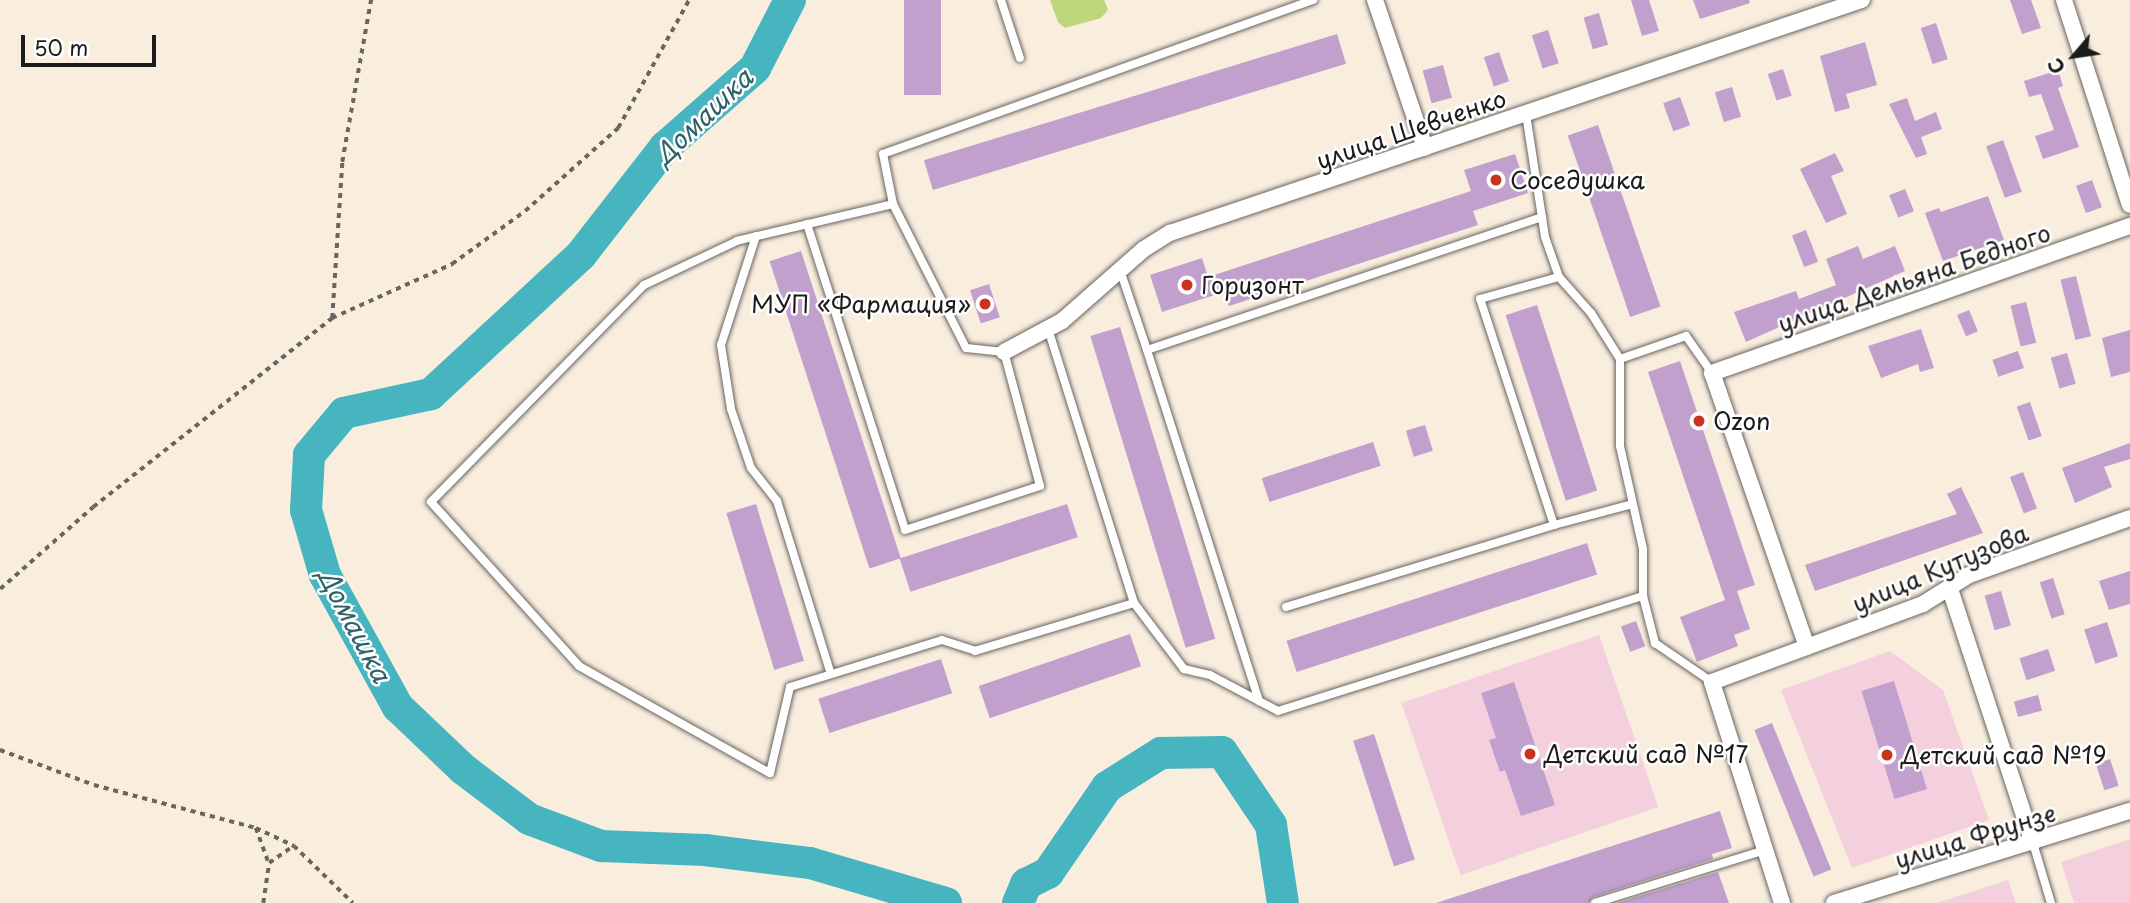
<!DOCTYPE html>
<meta charset="utf-8">
<style>
body{margin:0}
#map{position:relative;width:2130px;height:903px;overflow:hidden;background:#f9edde;font-family:"Playpen Sans",sans-serif}
div>[style]{position:absolute}
.built>*{inset:0;background:#f4cfdd;transform-origin:0 0}
.green>*{inset:0;background:#bed67a}
.river>*{height:32px;margin:-16px;padding:0 16px;transform-origin:16px;border-radius:16px;background:#47b5c0}
.building>*{inset:0;background:#c1a0ce;transform-origin:0 0}
.path>*{height:3.5px;margin-top:-1.75px;transform-origin:0;background:repeating-linear-gradient(90deg,#696560 0 5px,transparent 0 10px)}
.roads{filter:drop-shadow(0 0 2px #696560) drop-shadow(0 0 2px #696560)}
.lane>*{height:8px;margin:-4px;padding:0 4px;transform-origin:4px;border-radius:4px;background:#fff}
.street>*{height:16px;margin:-8px;padding:0 8px;transform-origin:8px;border-radius:8px;background:#fff}
.dots>*{width:19px;height:19px;translate:-50% -50%;box-sizing:border-box;border:4px solid #fff;border-radius:50%}
span{translate:-50% -50%;white-space:nowrap;text-align:center;line-height:1.15;-webkit-text-stroke:5px #fff;paint-order:stroke}
.street-label{font-size:24px;color:#1c1c1c}
.poi-label{font-size:24px;color:#1c1c1c}
.left{translate:0 -50%;text-align:left}
.right{translate:-100% -50%;text-align:right}
.water-label{font-size:26px;color:#2f6166;font-style:italic}
.north{position:absolute;left:2039px;top:21px;width:70px;height:70px;-webkit-text-stroke:5px #fff;paint-order:stroke;rotate:241deg;font-size:19px;font-weight:700;line-height:28px;text-align:center;color:#1c1c1c}
.north::after{content:'';display:block;margin:auto;width:24px;height:32px;background:#1c1c1c;clip-path:polygon(50% 0,100% 100%,50% 72%,0 100%)}
.scale{position:absolute;left:21px;top:35px;width:135px;height:32px;box-sizing:border-box;border:4px solid #1c1c1c;border-top:0;padding-left:9px;font-size:21px;line-height:24px;white-space:nowrap;color:#1c1c1c;-webkit-text-stroke:5px #fff;paint-order:stroke}
</style>
<div id="map">
<div class="built">
<div style="left:1599px;top:635px;width:182px;height:209px;rotate:71deg"></div>
<div style="clip-path:polygon(1890px 651px,1943px 690px,1989px 820px,1852px 868px,1781px 690px)"></div>
<div style="clip-path:polygon(2130px 839px,2130px 903px,2074px 903px,2061px 862px)"></div>
<div style="clip-path:polygon(2008px 880px,2016px 903px,1937px 903px)"></div>
</div>
<div class="green">
<div style="clip-path:polygon(1050px 0,1104px 0,1108px 10px,1101px 18px,1065px 28px,1058px 22px)"></div>
</div>
<div class="river">
<div style="left:790px;top:0;width:76px;rotate:117.2deg"></div>
<div style="left:755px;top:68px;width:120px;rotate:138.7deg"></div>
<div style="left:665px;top:147px;width:137px;rotate:127.9deg"></div>
<div style="left:581px;top:255px;width:205px;rotate:137.2deg"></div>
<div style="left:431px;top:394px;width:89px;rotate:167.7deg"></div>
<div style="left:344px;top:413px;width:55px;rotate:129.8deg"></div>
<div style="left:309px;top:455px;width:55px;rotate:93.1deg"></div>
<div style="left:306px;top:510px;width:68px;rotate:73.7deg"></div>
<div style="left:325px;top:575px;width:151px;rotate:61.1deg"></div>
<div style="left:398px;top:707px;width:90px;rotate:43.6deg"></div>
<div style="left:463px;top:769px;width:83px;rotate:37.1deg"></div>
<div style="left:529px;top:819px;width:77px;rotate:20.6deg"></div>
<div style="left:601px;top:846px;width:104px;rotate:2.2deg"></div>
<div style="left:705px;top:850px;width:106px;rotate:7.1deg"></div>
<div style="left:810px;top:863px;width:142px;rotate:16.4deg"></div>
<div style="left:1018px;top:903px;width:21px;rotate:-67deg"></div>
<div style="left:1026px;top:884px;width:25px;rotate:-27deg"></div>
<div style="left:1048px;top:873px;width:104px;rotate:-55.5deg"></div>
<div style="left:1107px;top:787px;width:64px;rotate:-32.2deg"></div>
<div style="left:1161px;top:753px;width:61px;rotate:-0.9deg"></div>
<div style="left:1222px;top:752px;width:88px;rotate:56.1deg"></div>
<div style="left:1271px;top:825px;width:79px;rotate:81.3deg"></div>
</div>
<div class="building">
<div style="left:904px;top:0;width:37px;height:95px"></div>
<div style="clip-path:polygon(1631px 0,1649px 0,1659px 31px,1642px 36px)"></div>
<div style="clip-path:polygon(1693px 0,1749px 0,1750px 3px,1700px 19px)"></div>
<div style="clip-path:polygon(2010px 0,2031px 0,2041px 28px,2022px 34px)"></div>
<div style="left:1599px;top:13px;width:33px;height:16px;rotate:74deg"></div>
<div style="left:1936px;top:23px;width:38px;height:16px;rotate:72deg"></div>
<div style="left:1548px;top:30px;width:35px;height:17px;rotate:72deg"></div>
<div style="left:1337px;top:34px;width:31px;height:432px;rotate:73deg"></div>
<div style="clip-path:polygon(1865px 42px,1877px 85px,1846px 94px,1850px 108px,1835px 112px,1820px 56px)"></div>
<div style="left:1499px;top:52px;width:31px;height:16px;rotate:71deg"></div>
<div style="left:1443px;top:65px;width:34px;height:21px;rotate:75deg"></div>
<div style="left:1783px;top:69px;width:28px;height:16px;rotate:72deg"></div>
<div style="clip-path:polygon(2058px 70px,2063px 86px,2058px 88px,2079px 147px,2043px 159px,2035px 136px,2054px 130px,2041px 94px,2029px 97px,2024px 81px)"></div>
<div style="left:1732px;top:87px;width:31px;height:18px;rotate:73deg"></div>
<div style="left:1680px;top:97px;width:30px;height:18px;rotate:70deg"></div>
<div style="clip-path:polygon(1907px 98px,1915px 121px,1936px 112px,1942px 129px,1921px 137px,1927px 154px,1916px 158px,1889px 104px)"></div>
<div style="left:1598px;top:125px;width:192px;height:32px;rotate:71deg"></div>
<div style="left:2003px;top:140px;width:55px;height:18px;rotate:70deg"></div>
<div style="clip-path:polygon(1835px 153px,1844px 171px,1831px 176px,1847px 214px,1826px 223px,1800px 169px)"></div>
<div style="clip-path:polygon(1515px 154px,1528px 193px,1473px 211px,1478px 225px,1229px 306px,1224px 292px,1162px 312px,1150px 275px,1202px 258px,1208px 277px,1471px 191px,1464px 170px)"></div>
<div style="left:2092px;top:180px;width:29px;height:17px;rotate:70deg"></div>
<div style="left:1905px;top:189px;width:24px;height:17px;rotate:68deg"></div>
<div style="clip-path:polygon(1988px 196px,2004px 240px,1943px 261px,1925px 213px,1939px 208px,1941px 212px)"></div>
<div style="left:1806px;top:230px;width:34px;height:15px;rotate:69deg"></div>
<div style="clip-path:polygon(1858px 246px,1863px 259px,1895px 246px,1905px 271px,1746px 342px,1734px 312px,1796px 291px,1799px 299px,1836px 285px,1826px 259px)"></div>
<div style="left:801px;top:251px;width:323px;height:33px;rotate:72deg"></div>
<div style="left:2076px;top:276px;width:62px;height:16px;rotate:76deg"></div>
<div style="left:989px;top:284px;width:35px;height:20px;rotate:72deg"></div>
<div style="left:2026px;top:302px;width:42px;height:16px;rotate:76deg"></div>
<div style="left:1537px;top:305px;width:195px;height:33px;rotate:72deg"></div>
<div style="left:1969px;top:310px;width:23px;height:13px;rotate:67deg"></div>
<div style="left:1120px;top:327px;width:326px;height:31px;rotate:73deg"></div>
<div style="clip-path:polygon(1921px 329px,1934px 368px,1920px 372px,1918px 364px,1881px 378px,1868px 346px)"></div>
<div style="clip-path:polygon(2130px 330px,2130px 372px,2111px 377px,2102px 338px)"></div>
<div style="left:2018px;top:351px;width:18px;height:27px;rotate:71deg"></div>
<div style="left:2067px;top:353px;width:32px;height:17px;rotate:74deg"></div>
<div style="clip-path:polygon(1680px 361px,1755px 585px,1737px 591px,1750px 629px,1734px 635px,1738px 646px,1697px 662px,1680px 617px,1725px 600px,1648px 372px)"></div>
<div style="left:2030px;top:402px;width:36px;height:14px;rotate:71deg"></div>
<div style="left:1425px;top:425px;width:27px;height:20px;rotate:73deg"></div>
<div style="left:1373px;top:442px;width:25px;height:117px;rotate:72deg"></div>
<div style="clip-path:polygon(2130px 443px,2130px 459px,2104px 467px,2112px 487px,2075px 503px,2062px 468px)"></div>
<div style="left:2023px;top:472px;width:39px;height:14px;rotate:69deg"></div>
<div style="clip-path:polygon(1961px 487px,1983px 533px,1815px 591px,1805px 565px,1957px 514px,1947px 494px)"></div>
<div style="left:756px;top:504px;width:164px;height:31px;rotate:73deg"></div>
<div style="left:1067px;top:504px;width:35px;height:176px;rotate:72deg"></div>
<div style="left:1587px;top:543px;width:33px;height:316px;rotate:72deg"></div>
<div style="clip-path:polygon(2130px 571px,2130px 604px,2109px 610px,2099px 581px)"></div>
<div style="left:2053px;top:578px;width:38px;height:14px;rotate:72deg"></div>
<div style="left:2001px;top:591px;width:36px;height:17px;rotate:74deg"></div>
<div style="left:1636px;top:621px;width:27px;height:16px;rotate:70deg"></div>
<div style="left:2107px;top:622px;width:36px;height:24px;rotate:72deg"></div>
<div style="left:1130px;top:634px;width:34px;height:160px;rotate:71deg"></div>
<div style="left:2048px;top:649px;width:23px;height:30px;rotate:72deg"></div>
<div style="left:941px;top:659px;width:36px;height:129px;rotate:72deg"></div>
<div style="left:1894px;top:681px;width:113px;height:34px;rotate:73deg"></div>
<div style="clip-path:polygon(1514px 682px,1555px 805px,1521px 816px,1505px 770px,1500px 772px,1489px 740px,1496px 738px,1481px 693px)"></div>
<div style="left:2038px;top:695px;width:16px;height:25px;rotate:75deg"></div>
<div style="left:1772px;top:723px;width:158px;height:19px;rotate:68deg"></div>
<div style="left:1374px;top:734px;width:132px;height:22px;rotate:72deg"></div>
<div style="left:2110px;top:759px;width:28px;height:15px;rotate:72deg"></div>
<div style="clip-path:polygon(1720px 811px,1732px 848px,1712px 854px,1713px 859px,1593px 897px,1589px 903px,1436px 903px)"></div>
<div style="clip-path:polygon(1718px 872px,1729px 903px,1617px 903px)"></div>
</div>
<div class="path">
<div style="left:332px;top:318px;width:132px;rotate:-24.2deg"></div>
<div style="left:452px;top:264px;width:90px;rotate:-36deg"></div>
<div style="left:525px;top:211px;width:125px;rotate:-41.7deg"></div>
<div style="left:618px;top:128px;width:146px;rotate:-61deg"></div>
<div style="left:0;top:589px;width:124px;rotate:-41.4deg"></div>
<div style="left:93px;top:507px;width:305px;rotate:-38.3deg"></div>
<div style="left:332px;top:318px;width:156px;rotate:-86.3deg"></div>
<div style="left:342px;top:162px;width:165px;rotate:-79.9deg"></div>
<div style="left:0;top:750px;width:100px;rotate:20.4deg"></div>
<div style="left:94px;top:785px;width:168px;rotate:14.9deg"></div>
<div style="left:256px;top:828px;width:42px;rotate:25.3deg"></div>
<div style="left:294px;top:846px;width:82px;rotate:44deg"></div>
<div style="left:256px;top:828px;width:37px;rotate:70deg"></div>
<div style="left:269px;top:863px;width:28px;rotate:-35deg"></div>
<div style="left:263px;top:903px;width:40px;rotate:-81.5deg"></div>
</div>
<div class="roads">
<div class="lane">
<div style="left:1001px;top:0;width:61px;rotate:71.9deg"></div>
<div style="left:1526px;top:114px;width:124px;rotate:81.2deg"></div>
<div style="left:1545px;top:237px;width:42px;rotate:70.7deg"></div>
<div style="left:1559px;top:277px;width:48px;rotate:48.4deg"></div>
<div style="left:1591px;top:313px;width:54px;rotate:57.8deg"></div>
<div style="left:1620px;top:359px;width:87px;rotate:90deg"></div>
<div style="left:1620px;top:446px;width:106px;rotate:77.4deg"></div>
<div style="left:1643px;top:549px;width:47px;rotate:90deg"></div>
<div style="left:893px;top:204px;width:160px;rotate:166.7deg"></div>
<div style="left:737px;top:241px;width:103px;rotate:154.7deg"></div>
<div style="left:644px;top:285px;width:304px;rotate:134.5deg"></div>
<div style="left:431px;top:502px;width:221px;rotate:47.9deg"></div>
<div style="left:579px;top:666px;width:219px;rotate:29.3deg"></div>
<div style="left:770px;top:773px;width:88px;rotate:-76.9deg"></div>
<div style="left:790px;top:687px;width:159px;rotate:-17.2deg"></div>
<div style="left:942px;top:640px;width:35px;rotate:18deg"></div>
<div style="left:975px;top:651px;width:166px;rotate:-16.8deg"></div>
<div style="left:1134px;top:603px;width:287px;rotate:-107.4deg"></div>
<div style="left:807px;top:224px;width:321px;rotate:72.2deg"></div>
<div style="left:905px;top:530px;width:142px;rotate:-18.1deg"></div>
<div style="left:1040px;top:486px;width:139px;rotate:-105deg"></div>
<div style="left:1004px;top:352px;width:38px;rotate:-174deg"></div>
<div style="left:966px;top:348px;width:161px;rotate:-116.9deg"></div>
<div style="left:893px;top:204px;width:51px;rotate:-101.3deg"></div>
<div style="left:883px;top:154px;width:457px;rotate:-19.7deg"></div>
<div style="left:756px;top:236px;width:114px;rotate:107.8deg"></div>
<div style="left:721px;top:345px;width:65px;rotate:81.1deg"></div>
<div style="left:731px;top:409px;width:62px;rotate:71.3deg"></div>
<div style="left:751px;top:468px;width:42px;rotate:51.8deg"></div>
<div style="left:777px;top:501px;width:181px;rotate:72.7deg"></div>
<div style="left:1121px;top:273px;width:81px;rotate:71.3deg"></div>
<div style="left:1620px;top:359px;width:70px;rotate:-19.2deg"></div>
<div style="left:1686px;top:336px;width:45px;rotate:54.9deg"></div>
<div style="left:1554px;top:525px;width:78px;rotate:-14.9deg"></div>
<div style="left:1134px;top:603px;width:83px;rotate:52.9deg"></div>
<div style="left:1184px;top:669px;width:27px;rotate:13deg"></div>
<div style="left:1210px;top:675px;width:77px;rotate:27.9deg"></div>
<div style="left:1278px;top:711px;width:383px;rotate:-17.5deg"></div>
<div style="left:1643px;top:596px;width:49px;rotate:75.7deg"></div>
<div style="left:1655px;top:643px;width:69px;rotate:34.4deg"></div>
<div style="left:1286px;top:607px;width:280px;rotate:-17deg"></div>
<div style="left:1554px;top:525px;width:238px;rotate:-108.1deg"></div>
<div style="left:1480px;top:299px;width:82px;rotate:-15.6deg"></div>
<div style="left:1259px;top:701px;width:368px;rotate:-107.7deg"></div>
<div style="left:1147px;top:350px;width:417px;rotate:-18.6deg"></div>
<div style="left:2033px;top:843px;width:63px;rotate:73.3deg"></div>
<div style="left:1595px;top:903px;width:178px;rotate:-17.3deg"></div>
</div>
<div class="street">
<div style="left:1375px;top:0;width:156px;rotate:71.3deg"></div>
<div style="left:2064px;top:0;width:215px;rotate:72.2deg"></div>
<div style="left:1004px;top:352px;width:66px;rotate:-28.1deg"></div>
<div style="left:1062px;top:321px;width:109px;rotate:-41.3deg"></div>
<div style="left:1144px;top:249px;width:31px;rotate:-32deg"></div>
<div style="left:1170px;top:233px;width:730px;rotate:-18.61deg"></div>
<div style="left:1950px;top:589px;width:267px;rotate:71.9deg"></div>
<div style="left:1807px;top:647px;width:290px;rotate:-109.1deg"></div>
<div style="left:1712px;top:373px;width:443px;rotate:-19.4deg"></div>
<div style="left:1782px;top:903px;width:232px;rotate:-107.6deg"></div>
<div style="left:1712px;top:682px;width:225px;rotate:-20.3deg"></div>
<div style="left:1923px;top:604px;width:54px;rotate:-32.2deg"></div>
<div style="left:1969px;top:575px;width:171px;rotate:-19.5deg"></div>
<div style="left:1834px;top:903px;width:310px;rotate:-17.3deg"></div>
</div>
</div>
<div class="dots">
<div style="left:1496px;top:180px;background:#c8321e"></div>
<div style="left:1187px;top:285px;background:#c8321e"></div>
<div style="left:985px;top:304px;background:#c8321e"></div>
<div style="left:1699px;top:421px;background:#c8321e"></div>
<div style="left:1530px;top:754px;background:#c8321e"></div>
<div style="left:1887px;top:755px;background:#c8321e"></div>
</div>
<div class="street-label">
<span style="left:1411px;top:129px;rotate:-19deg">улица Шевченко</span>
<span style="left:1914px;top:278px;rotate:-19deg">улица Демьяна Бедного</span>
<span style="left:1940px;top:568px;rotate:-23deg">улица Кутузова</span>
<span style="left:1975px;top:836px;rotate:-17deg">улица Фрунзе</span>
</div>
<div class="poi-label">
<span class="left" style="left:1510px;top:180px">Соседушка</span>
<span class="left" style="left:1201px;top:285px">Горизонт</span>
<span class="right" style="left:971px;top:304px">МУП «Фармация»</span>
<span class="left" style="left:1713px;top:421px">Ozon</span>
<span class="left" style="left:1544px;top:754px">Детский сад №17</span>
<span class="left" style="left:1901px;top:755px">Детский сад №19</span>
</div>
<div class="water-label">
<span style="left:703px;top:116px;rotate:-44deg">Домашка</span>
<span style="left:355px;top:625px;rotate:62deg">Домашка</span>
</div>
<div class="north">С</div>
<div class="scale">50 m</div>
</div>
